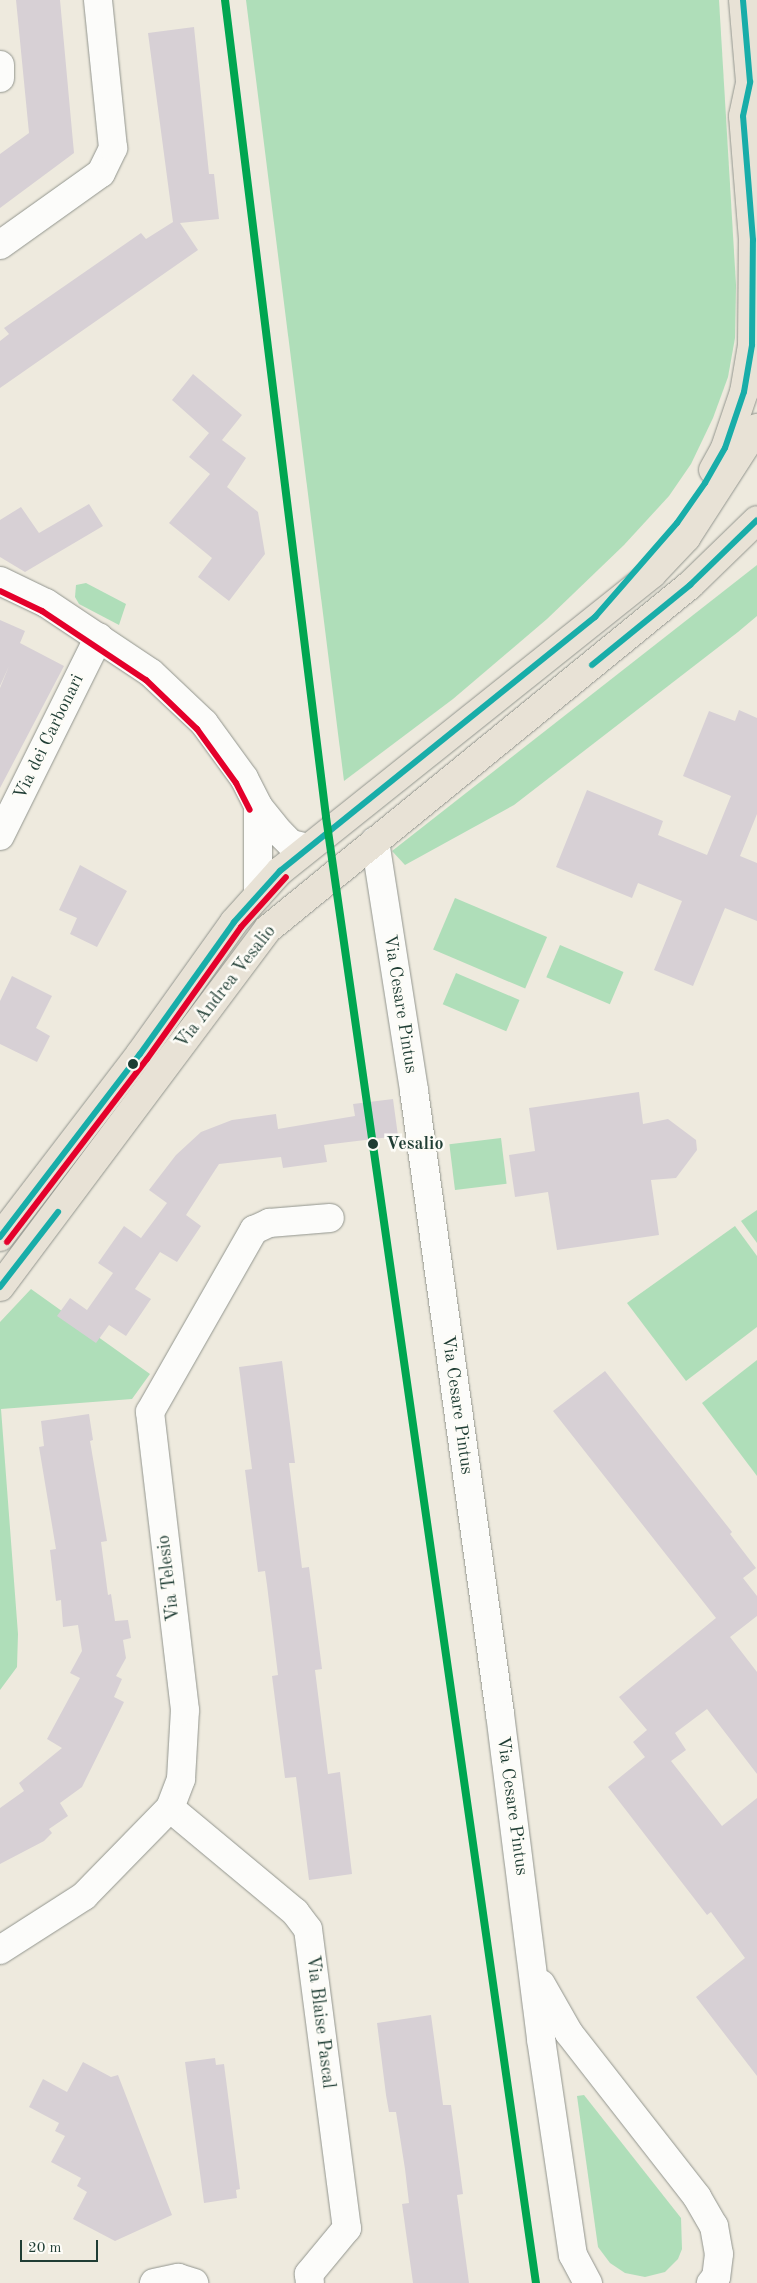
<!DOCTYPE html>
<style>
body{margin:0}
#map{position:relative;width:757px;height:2283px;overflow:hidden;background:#eeeade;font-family:"Old Standard TT",serif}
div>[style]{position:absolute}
.green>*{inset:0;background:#afdeb9;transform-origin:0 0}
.building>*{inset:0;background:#d7d0d5}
.roads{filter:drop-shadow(0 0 1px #92958e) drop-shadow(0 0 1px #92958e)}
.minor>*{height:28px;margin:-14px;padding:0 14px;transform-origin:14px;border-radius:14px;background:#fcfcfa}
.major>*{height:28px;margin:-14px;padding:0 14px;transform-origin:14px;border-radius:14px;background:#e8e2d6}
.bus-1>*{height:6px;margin:-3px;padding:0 3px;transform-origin:3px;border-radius:3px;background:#18ada9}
.bus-2>*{height:6px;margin:-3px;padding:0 3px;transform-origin:3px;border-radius:3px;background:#e4002b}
.rail-1>*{height:8px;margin:-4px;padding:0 4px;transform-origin:4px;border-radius:4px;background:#00a651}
.dots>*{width:14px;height:14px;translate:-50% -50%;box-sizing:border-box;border:2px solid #fdfcf7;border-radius:50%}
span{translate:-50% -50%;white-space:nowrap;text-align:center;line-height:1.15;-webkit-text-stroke:5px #fdfcf7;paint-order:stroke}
.street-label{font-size:18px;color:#1f3d34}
.stop-label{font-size:18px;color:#1f3d34;font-weight:700}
.left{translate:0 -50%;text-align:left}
.scale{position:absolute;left:20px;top:2240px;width:78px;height:22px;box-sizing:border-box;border:2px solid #1f3d34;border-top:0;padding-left:6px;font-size:15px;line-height:18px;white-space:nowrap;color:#1f3d34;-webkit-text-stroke:4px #fdfcf7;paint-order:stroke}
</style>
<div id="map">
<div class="green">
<div style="clip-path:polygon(246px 0,719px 0,736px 285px,735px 338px,728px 377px,713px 418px,691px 464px,669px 496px,624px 545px,547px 619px,453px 699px,344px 781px)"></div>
<div style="clip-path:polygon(757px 565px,757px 616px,738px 632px,514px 805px,405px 865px,392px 851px)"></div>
<div style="clip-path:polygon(86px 583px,126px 604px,119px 625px,79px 604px,75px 597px,76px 585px)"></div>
<div style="left:455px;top:898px;width:100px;height:56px;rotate:23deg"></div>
<div style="left:560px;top:945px;width:69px;height:35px;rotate:23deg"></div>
<div style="left:456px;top:973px;width:69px;height:34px;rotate:23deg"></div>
<div style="left:501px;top:1138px;width:46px;height:52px;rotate:83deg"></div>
<div style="clip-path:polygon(757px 1210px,757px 1243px,741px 1221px)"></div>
<div style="clip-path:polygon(735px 1226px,757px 1256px,757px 1327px,686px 1381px,627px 1303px)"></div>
<div style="clip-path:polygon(31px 1289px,150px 1374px,132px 1399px,1px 1409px,18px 1634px,17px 1667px,0 1690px,0 1322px)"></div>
<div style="clip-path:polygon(757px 1360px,757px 1476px,702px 1403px)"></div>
<div style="clip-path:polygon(584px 2095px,681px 2218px,682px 2249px,678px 2259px,665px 2272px,645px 2277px,625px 2273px,610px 2263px,598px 2247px,577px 2096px)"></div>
</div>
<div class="building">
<div style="clip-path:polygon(16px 0,60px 0,74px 153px,0 208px,0 154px,29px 133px)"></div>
<div style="clip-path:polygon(194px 27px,209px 174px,214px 174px,219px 219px,180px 223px,198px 250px,0 388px,0 341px,9px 334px,4px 328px,141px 233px,146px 239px,173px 222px,148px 33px)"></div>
<div style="clip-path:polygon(193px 374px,242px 415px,222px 440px,246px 458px,227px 487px,258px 512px,265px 554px,229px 601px,198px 577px,212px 558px,169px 523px,210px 474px,189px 457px,209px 433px,172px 400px)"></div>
<div style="clip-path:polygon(89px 504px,103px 526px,25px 572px,0 557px,0 520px,21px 507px,39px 533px)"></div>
<div style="clip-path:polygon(0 620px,25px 631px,20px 643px,64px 666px,0 788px,0 688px,9px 666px,0 686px)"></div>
<div style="clip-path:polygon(739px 710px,757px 718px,757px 814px,740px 856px,757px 863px,757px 921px,725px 908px,693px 986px,654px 970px,682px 901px,638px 883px,632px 898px,556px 867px,587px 790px,663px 821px,658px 835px,707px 855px,731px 796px,683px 776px,709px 711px,735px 721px)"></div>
<div style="clip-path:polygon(80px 865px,127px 891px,97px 947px,70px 934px,77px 918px,59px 910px)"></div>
<div style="clip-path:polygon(12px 976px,52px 996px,36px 1028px,50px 1036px,37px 1062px,0 1044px,0 1001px)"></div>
<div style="clip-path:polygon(639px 1092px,643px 1124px,668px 1119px,696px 1140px,697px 1150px,676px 1178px,651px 1180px,659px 1235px,557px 1250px,548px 1192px,515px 1197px,509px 1155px,535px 1151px,529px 1108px)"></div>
<div style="clip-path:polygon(393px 1099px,398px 1136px,324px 1145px,327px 1162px,283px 1168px,281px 1157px,219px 1164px,186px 1215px,201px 1226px,177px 1262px,160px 1252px,135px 1289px,151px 1299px,126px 1336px,109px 1325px,96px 1343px,57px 1316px,70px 1298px,87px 1310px,113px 1273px,98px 1263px,124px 1226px,141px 1238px,167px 1203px,149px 1190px,176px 1155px,201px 1132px,232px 1120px,276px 1114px,278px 1129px,355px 1116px,353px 1104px)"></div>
<div style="clip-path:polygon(282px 1361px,295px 1463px,289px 1463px,302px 1568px,309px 1567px,322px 1669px,315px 1670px,328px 1774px,340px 1772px,352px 1874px,309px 1880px,296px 1777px,285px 1778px,272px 1676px,278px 1675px,267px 1585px,265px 1571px,258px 1572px,245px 1470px,252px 1469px,239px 1367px)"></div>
<div style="clip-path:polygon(605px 1371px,732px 1532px,730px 1534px,756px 1568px,743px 1578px,757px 1596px,757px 1616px,730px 1637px,757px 1672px,757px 1774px,707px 1709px,675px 1733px,686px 1750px,671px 1761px,722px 1826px,757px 1798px,757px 2076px,696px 1997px,745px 1958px,711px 1912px,707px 1915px,608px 1787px,645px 1757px,633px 1742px,647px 1730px,619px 1697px,716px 1618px,553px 1411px)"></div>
<div style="clip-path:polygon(89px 1414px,93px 1440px,90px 1441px,107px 1541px,101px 1542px,108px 1595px,111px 1594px,115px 1621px,128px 1620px,131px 1638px,123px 1640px,126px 1658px,116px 1676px,122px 1679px,114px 1697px,124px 1702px,82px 1787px,60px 1803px,68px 1816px,49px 1829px,52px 1833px,44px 1841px,0 1864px,0 1808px,24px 1791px,19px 1783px,62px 1748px,47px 1739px,80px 1678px,70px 1673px,82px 1651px,78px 1625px,63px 1627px,61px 1600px,56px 1601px,50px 1550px,56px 1549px,39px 1447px,44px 1446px,41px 1421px)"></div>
<div style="clip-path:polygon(431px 2015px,443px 2105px,451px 2105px,463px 2194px,457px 2195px,469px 2283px,413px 2283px,402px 2204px,409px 2203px,405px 2169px,396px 2112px,389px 2112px,386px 2095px,377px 2023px)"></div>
<div style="clip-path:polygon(215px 2058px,216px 2065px,224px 2064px,240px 2189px,236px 2190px,237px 2198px,204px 2203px,185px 2062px)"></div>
<div style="clip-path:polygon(83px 2062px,111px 2077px,118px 2075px,172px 2215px,115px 2241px,73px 2219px,87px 2192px,77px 2186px,81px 2178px,51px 2162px,65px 2136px,55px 2131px,59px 2123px,29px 2107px,43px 2079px,67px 2092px)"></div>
</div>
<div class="roads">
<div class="minor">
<div style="left:0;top:65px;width:13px;rotate:90deg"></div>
<div style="left:0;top:245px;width:124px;rotate:-35.5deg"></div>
<div style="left:101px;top:173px;width:28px;rotate:-64deg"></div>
<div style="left:113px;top:148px;width:149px;rotate:-95.8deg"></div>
<div style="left:0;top:581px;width:51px;rotate:25.6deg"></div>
<div style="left:46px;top:603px;width:126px;rotate:33.7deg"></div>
<div style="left:151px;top:673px;width:73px;rotate:43.3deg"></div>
<div style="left:204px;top:723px;width:68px;rotate:54deg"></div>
<div style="left:244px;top:778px;width:31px;rotate:63deg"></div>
<div style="left:258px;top:806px;width:35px;rotate:51deg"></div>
<div style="left:280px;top:833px;width:16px;rotate:45deg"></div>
<div style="left:291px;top:844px;width:17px;rotate:13deg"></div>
<div style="left:258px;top:806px;width:89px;rotate:90deg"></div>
<div style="left:0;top:836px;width:222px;rotate:-63.6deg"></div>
<div style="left:375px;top:841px;width:253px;rotate:81.1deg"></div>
<div style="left:414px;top:1091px;width:629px;rotate:82.14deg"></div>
<div style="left:500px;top:1714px;width:328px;rotate:82.8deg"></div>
<div style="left:541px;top:2039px;width:218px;rotate:81.6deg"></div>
<div style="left:573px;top:2255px;width:32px;rotate:62deg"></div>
<div style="left:170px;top:1808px;width:163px;rotate:39.8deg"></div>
<div style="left:295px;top:1912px;width:21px;rotate:53deg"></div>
<div style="left:308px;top:1929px;width:302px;rotate:82.6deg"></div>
<div style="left:347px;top:2228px;width:60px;rotate:129.6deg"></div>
<div style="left:309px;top:2274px;width:9px;rotate:84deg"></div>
<div style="left:0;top:1950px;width:100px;rotate:-32.7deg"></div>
<div style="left:84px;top:1896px;width:123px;rotate:-45.7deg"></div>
<div style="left:170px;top:1808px;width:31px;rotate:-69deg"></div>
<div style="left:181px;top:1779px;width:69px;rotate:-86.7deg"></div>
<div style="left:185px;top:1710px;width:300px;rotate:-96.7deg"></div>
<div style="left:150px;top:1412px;width:210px;rotate:-60.3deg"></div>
<div style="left:254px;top:1230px;width:17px;rotate:-25deg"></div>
<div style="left:269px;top:1223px;width:61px;rotate:-4.7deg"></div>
<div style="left:541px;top:1984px;width:56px;rotate:60.3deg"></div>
<div style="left:569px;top:2033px;width:208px;rotate:52deg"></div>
<div style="left:697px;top:2197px;width:34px;rotate:60deg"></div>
<div style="left:714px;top:2226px;width:28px;rotate:80deg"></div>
<div style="left:719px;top:2254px;width:23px;rotate:97deg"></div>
<div style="left:716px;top:2277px;width:8px;rotate:130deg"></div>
<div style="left:154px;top:2283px;width:25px;rotate:-12deg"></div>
<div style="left:178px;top:2278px;width:17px;rotate:17deg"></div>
</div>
<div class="major">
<div style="left:743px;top:0;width:82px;rotate:85.1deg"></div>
<div style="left:750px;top:82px;width:19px;rotate:72deg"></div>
<div style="left:713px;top:470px;width:25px;rotate:-61deg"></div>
<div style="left:725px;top:448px;width:59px;rotate:-71.3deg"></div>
<div style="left:744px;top:392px;width:48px;rotate:-80.3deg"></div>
<div style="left:752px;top:345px;width:105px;rotate:-89.5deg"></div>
<div style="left:753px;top:240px;width:124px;rotate:-94.6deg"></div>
<div style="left:743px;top:116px;width:35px;rotate:-78deg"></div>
<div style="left:0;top:1237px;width:230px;rotate:-52.6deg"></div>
<div style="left:140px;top:1054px;width:162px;rotate:-54.5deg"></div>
<div style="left:234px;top:922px;width:69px;rotate:-48deg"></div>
<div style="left:280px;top:871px;width:476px;rotate:-38.6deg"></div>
<div style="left:652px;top:574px;width:50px;rotate:-46.6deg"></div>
<div style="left:686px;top:538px;width:131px;rotate:-57.2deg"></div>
<div style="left:0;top:1287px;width:447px;rotate:-53.2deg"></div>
<div style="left:268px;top:929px;width:544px;rotate:-39.19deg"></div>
<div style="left:690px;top:585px;width:93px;rotate:-44.1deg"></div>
</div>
</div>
<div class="bus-1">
<div style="left:592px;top:665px;width:127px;rotate:-39.2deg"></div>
<div style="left:690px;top:585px;width:93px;rotate:-44.1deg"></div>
<div style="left:0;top:1237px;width:230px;rotate:-52.6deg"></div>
<div style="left:140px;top:1054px;width:162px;rotate:-54.5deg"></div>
<div style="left:234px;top:922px;width:69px;rotate:-48deg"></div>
<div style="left:280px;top:871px;width:405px;rotate:-38.9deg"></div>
<div style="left:595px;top:617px;width:125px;rotate:-48.9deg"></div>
<div style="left:677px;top:523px;width:49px;rotate:-55deg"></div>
<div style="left:705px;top:483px;width:40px;rotate:-60.3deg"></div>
<div style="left:725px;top:448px;width:59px;rotate:-71.3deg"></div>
<div style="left:744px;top:392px;width:48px;rotate:-80.3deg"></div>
<div style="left:752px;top:345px;width:105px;rotate:-89.5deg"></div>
<div style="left:753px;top:240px;width:124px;rotate:-94.6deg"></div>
<div style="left:743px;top:116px;width:35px;rotate:-78deg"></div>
<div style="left:750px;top:82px;width:82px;rotate:-94.9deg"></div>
<div style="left:0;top:1287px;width:95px;rotate:-52.3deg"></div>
</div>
<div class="bus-2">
<div style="left:0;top:591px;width:47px;rotate:25.5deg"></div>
<div style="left:42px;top:611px;width:125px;rotate:33.6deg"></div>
<div style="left:146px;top:680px;width:71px;rotate:43.9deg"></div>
<div style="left:197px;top:729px;width:67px;rotate:54.2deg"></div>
<div style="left:236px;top:783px;width:30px;rotate:63deg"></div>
<div style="left:7px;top:1242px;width:230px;rotate:-52.6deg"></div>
<div style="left:147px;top:1059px;width:162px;rotate:-54.5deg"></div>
<div style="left:241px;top:927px;width:67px;rotate:-48deg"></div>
</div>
<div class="rail-1">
<div style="left:225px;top:0;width:823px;rotate:82.95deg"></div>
<div style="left:326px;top:817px;width:1481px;rotate:81.85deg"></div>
</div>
<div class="dots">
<div style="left:133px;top:1064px;background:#1f3d34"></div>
<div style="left:373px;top:1144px;background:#1f3d34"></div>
</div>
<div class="street-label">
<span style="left:49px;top:737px;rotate:-64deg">Via dei Carbonari</span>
<span style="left:226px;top:987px;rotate:-52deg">Via Andrea Vesalio</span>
<span style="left:400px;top:1004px;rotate:81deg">Via Cesare Pintus</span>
<span style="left:457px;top:1405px;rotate:82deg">Via Cesare Pintus</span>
<span style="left:169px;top:1578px;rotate:-97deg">Via Telesio</span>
<span style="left:512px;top:1806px;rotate:82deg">Via Cesare Pintus</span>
<span style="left:320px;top:2022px;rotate:83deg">Via Blaise Pascal</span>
</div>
<div class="stop-label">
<span class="left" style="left:386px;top:1144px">Vesalio</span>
</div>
<div class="scale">20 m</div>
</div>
